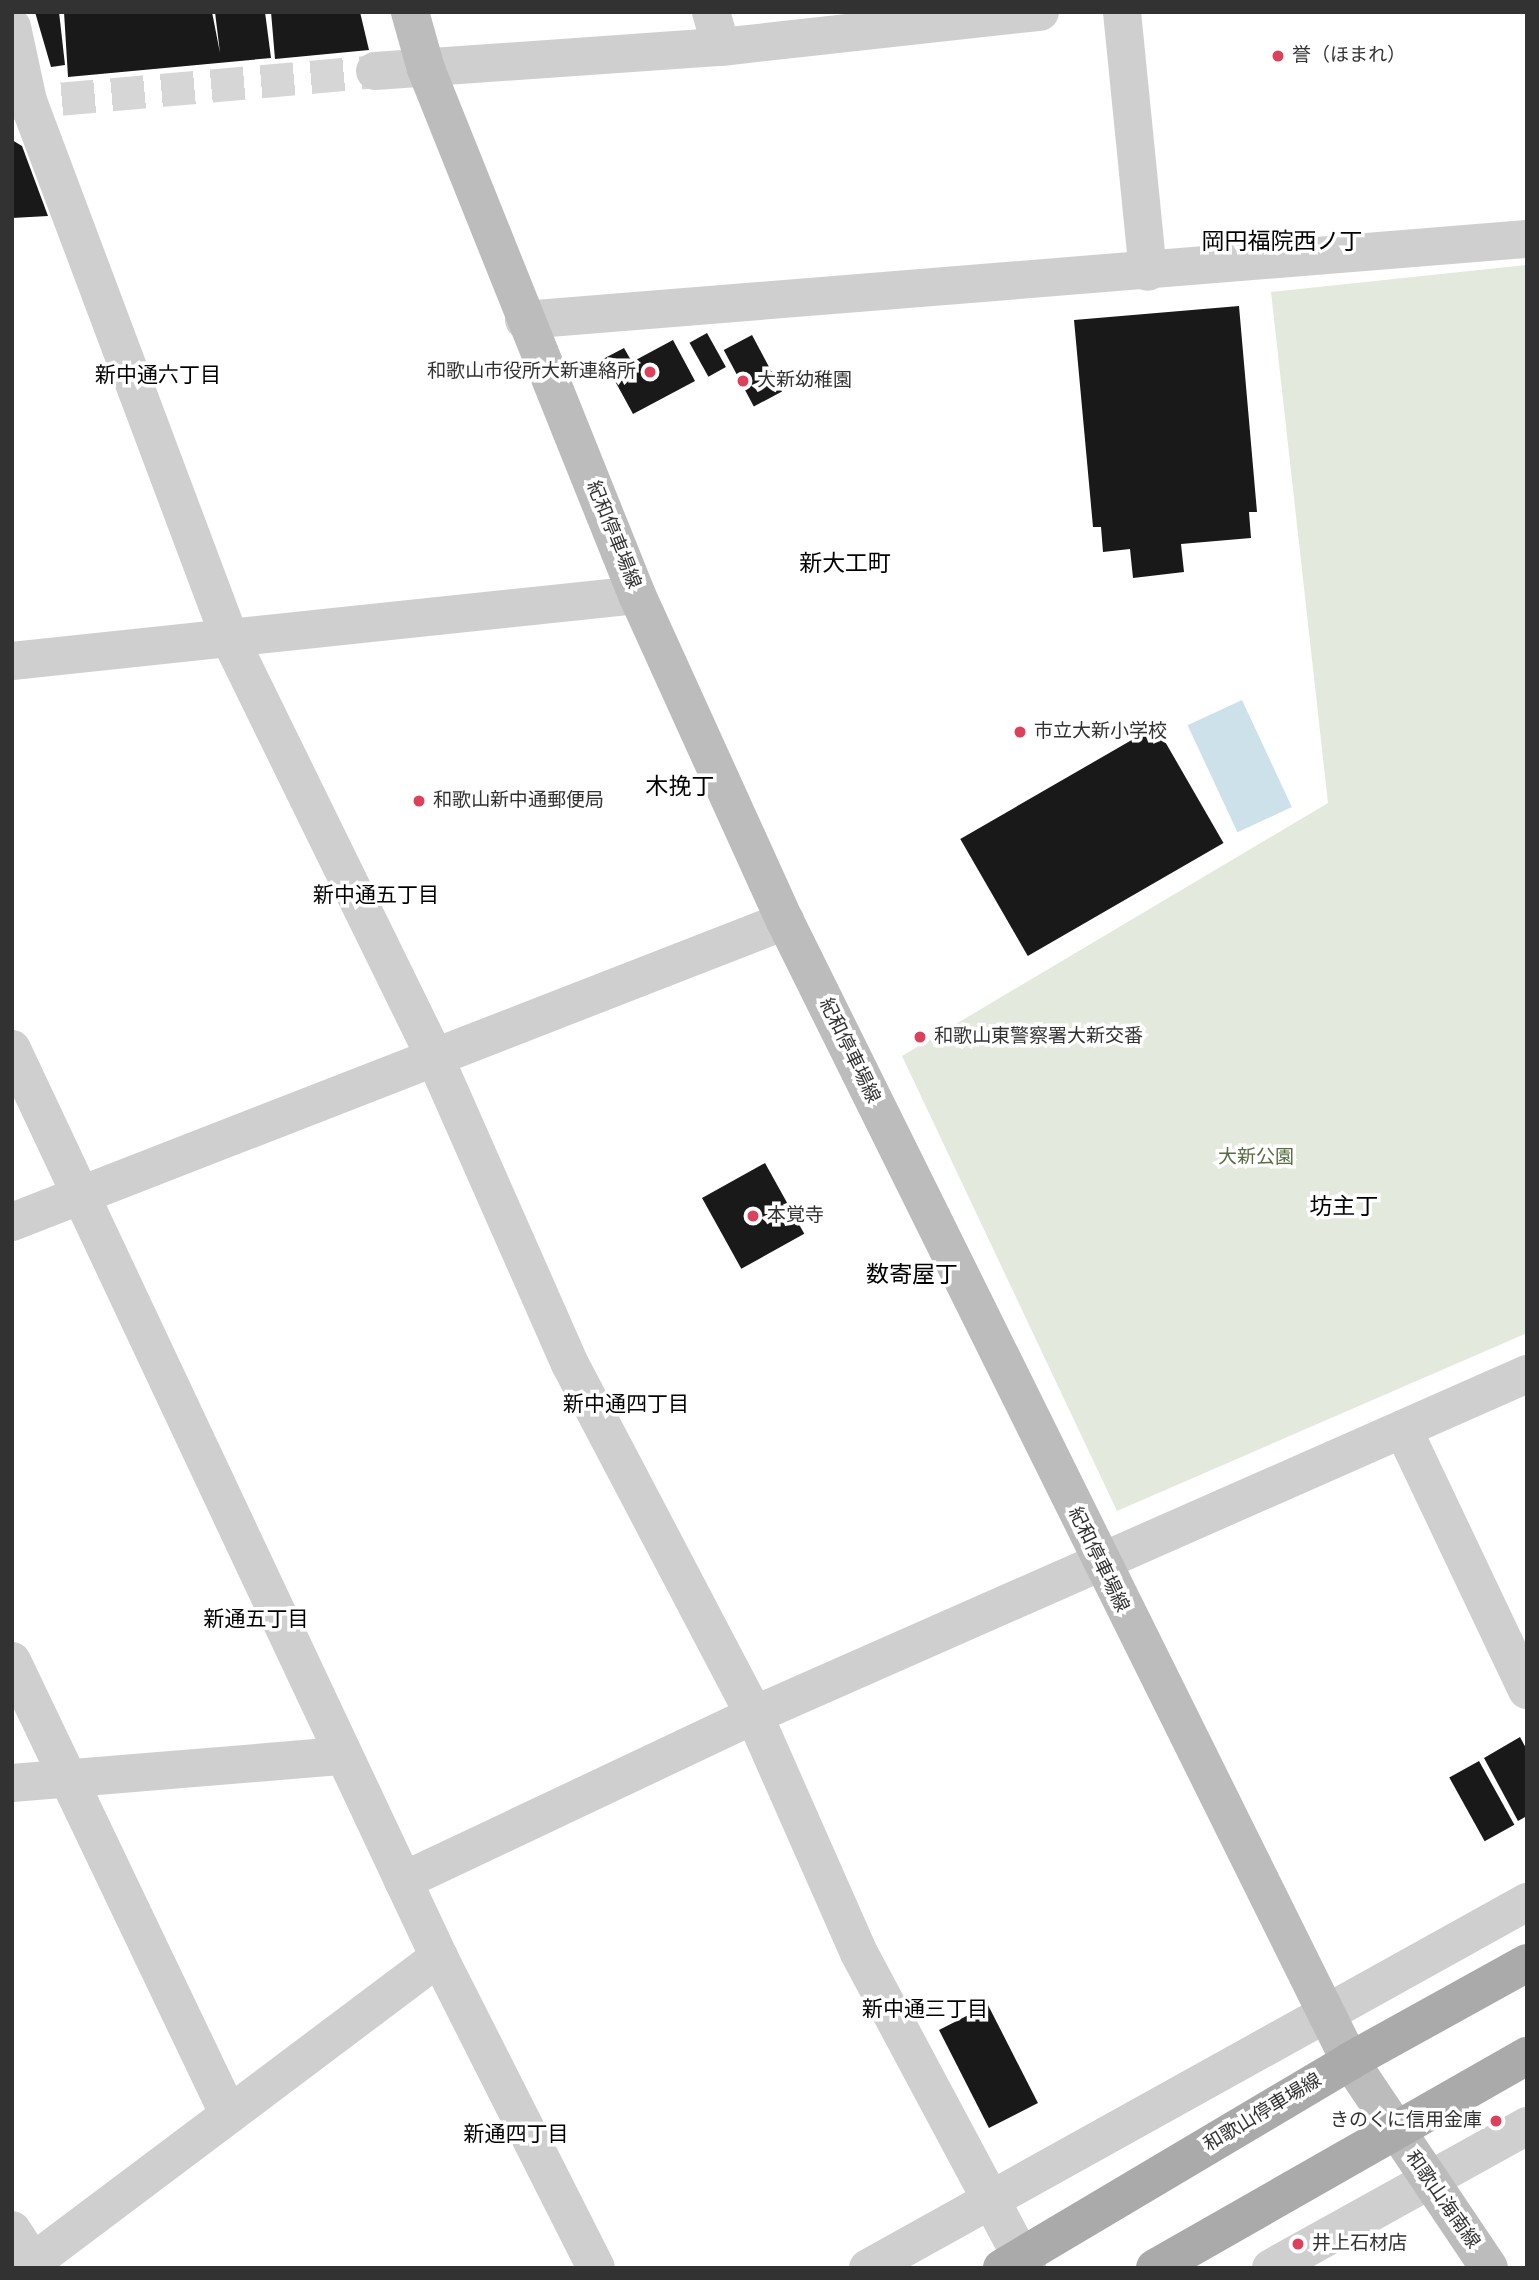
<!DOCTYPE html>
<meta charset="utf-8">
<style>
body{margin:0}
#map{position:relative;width:1539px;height:2280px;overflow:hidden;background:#fff;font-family:Signika,"Noto Sans JP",sans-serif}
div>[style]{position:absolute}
.green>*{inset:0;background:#e3e9dc}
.water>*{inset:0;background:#cce1ea;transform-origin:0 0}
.building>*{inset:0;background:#191919;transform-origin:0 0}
.pedestrian-tunnel>*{height:33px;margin-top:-16.5px;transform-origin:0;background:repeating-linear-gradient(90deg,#d6d6d6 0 33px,transparent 0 50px)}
.minor>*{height:38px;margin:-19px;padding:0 19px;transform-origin:19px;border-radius:19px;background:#cfcfcf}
.secondary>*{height:38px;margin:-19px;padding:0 19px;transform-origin:19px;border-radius:19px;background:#bcbcbc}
.primary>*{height:38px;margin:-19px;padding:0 19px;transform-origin:19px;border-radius:19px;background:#aaa}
.dots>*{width:19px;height:19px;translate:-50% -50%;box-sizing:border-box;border:4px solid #fff;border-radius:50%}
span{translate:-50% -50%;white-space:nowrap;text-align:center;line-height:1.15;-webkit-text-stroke:7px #fff;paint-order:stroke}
.poi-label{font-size:19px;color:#323232}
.left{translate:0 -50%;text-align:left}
.right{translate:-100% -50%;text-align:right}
.street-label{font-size:19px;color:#323232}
.park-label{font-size:19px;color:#596c41}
.neighbourhood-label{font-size:21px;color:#000}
.quarter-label{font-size:23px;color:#000}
.frame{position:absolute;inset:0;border:14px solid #323232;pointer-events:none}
</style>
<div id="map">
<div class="green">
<div style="clip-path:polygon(1527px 265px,1527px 1333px,1117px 1511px,902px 1056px,1328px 803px,1271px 292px)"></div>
</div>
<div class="water">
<div style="left:1242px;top:700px;width:118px;height:60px;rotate:65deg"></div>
</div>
<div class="building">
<div style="clip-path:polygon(35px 12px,59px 12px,65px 65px,51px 67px)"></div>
<div style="clip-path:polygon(64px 12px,212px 12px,220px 53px,215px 12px,265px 12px,271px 58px,68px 77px)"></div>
<div style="clip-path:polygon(271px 12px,360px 12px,369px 50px,275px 59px)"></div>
<div style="clip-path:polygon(12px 140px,22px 146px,48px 216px,12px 218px)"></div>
<div style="clip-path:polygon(1239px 306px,1257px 512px,1249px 512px,1251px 538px,1181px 544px,1184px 572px,1133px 578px,1130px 549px,1103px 552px,1101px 527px,1093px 527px,1074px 320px)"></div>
<div style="left:707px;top:333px;width:39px;height:20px;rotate:61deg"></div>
<div style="left:752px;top:335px;width:64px;height:32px;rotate:62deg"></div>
<div style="clip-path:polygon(673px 340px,695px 381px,633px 414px,603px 359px,624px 348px,632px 362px)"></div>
<div style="left:1156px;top:726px;width:135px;height:226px;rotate:60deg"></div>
<div style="left:765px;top:1163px;width:81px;height:72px;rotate:61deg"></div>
<div style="clip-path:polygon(1520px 1737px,1527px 1750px,1527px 1816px,1518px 1821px,1484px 1758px)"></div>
<div style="left:1479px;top:1761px;width:73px;height:34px;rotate:61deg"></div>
<div style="left:988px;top:2005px;width:110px;height:55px;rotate:63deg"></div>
</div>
<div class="pedestrian-tunnel">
<div style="left:12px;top:103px;width:364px;rotate:-5deg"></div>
</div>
<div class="minor">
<div style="left:711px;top:12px;width:36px;rotate:74deg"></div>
<div style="left:1122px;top:12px;width:261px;rotate:84.3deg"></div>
<div style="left:12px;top:27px;width:76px;rotate:77.8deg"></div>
<div style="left:28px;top:101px;width:575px;rotate:69.42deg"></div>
<div style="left:230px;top:639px;width:466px;rotate:63.9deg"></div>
<div style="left:435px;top:1058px;width:334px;rotate:66.2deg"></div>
<div style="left:570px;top:1364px;width:396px;rotate:62.3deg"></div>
<div style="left:754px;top:1715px;width:260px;rotate:66.2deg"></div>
<div style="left:859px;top:1953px;width:357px;rotate:61.9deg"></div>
<div style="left:375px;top:71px;width:347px;rotate:-4deg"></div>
<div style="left:721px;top:47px;width:321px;rotate:-6.3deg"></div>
<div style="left:524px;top:320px;width:1006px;rotate:-4.62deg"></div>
<div style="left:12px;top:661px;width:628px;rotate:-6.03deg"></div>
<div style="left:12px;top:1049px;width:1003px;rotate:64.81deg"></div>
<div style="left:439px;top:1957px;width:348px;rotate:63.2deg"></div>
<div style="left:12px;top:1222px;width:830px;rotate:-21.28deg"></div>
<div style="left:1403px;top:1429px;width:289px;rotate:64.6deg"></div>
<div style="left:12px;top:1661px;width:503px;rotate:64.45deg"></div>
<div style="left:12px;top:1783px;width:332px;rotate:-4.7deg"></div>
<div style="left:403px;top:1881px;width:388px;rotate:-25.3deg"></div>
<div style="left:754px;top:1715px;width:845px;rotate:-23.8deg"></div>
<div style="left:12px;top:2230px;width:45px;rotate:56.7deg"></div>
<div style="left:33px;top:2262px;width:508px;rotate:-36.92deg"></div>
<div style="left:868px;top:2268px;width:754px;rotate:-29.05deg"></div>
<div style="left:1271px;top:2268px;width:293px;rotate:-29deg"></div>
</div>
<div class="secondary">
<div style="left:410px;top:12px;width:59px;rotate:74.3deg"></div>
<div style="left:426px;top:69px;width:567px;rotate:68.14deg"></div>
<div style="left:637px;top:595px;width:358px;rotate:65.6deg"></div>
<div style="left:785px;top:921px;width:1272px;rotate:63.64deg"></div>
<div style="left:1350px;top:2061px;width:249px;rotate:56.1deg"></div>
</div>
<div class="primary">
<div style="left:1002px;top:2268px;width:405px;rotate:-30.7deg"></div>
<div style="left:1350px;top:2061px;width:202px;rotate:-29deg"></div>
<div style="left:1155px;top:2268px;width:428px;rotate:-29.7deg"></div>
</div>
<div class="dots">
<div style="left:1278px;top:56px;background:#dd405a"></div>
<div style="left:650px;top:372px;background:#dd405a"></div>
<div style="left:743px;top:381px;background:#dd405a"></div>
<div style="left:1020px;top:732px;background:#dd405a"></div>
<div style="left:419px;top:801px;background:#dd405a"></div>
<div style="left:920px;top:1037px;background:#dd405a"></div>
<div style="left:753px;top:1216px;background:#dd405a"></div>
<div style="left:1496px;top:2121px;background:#dd405a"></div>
<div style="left:1298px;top:2244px;background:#dd405a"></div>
</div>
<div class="poi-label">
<span class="left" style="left:1292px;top:56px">誉（ほまれ）</span>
<span class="right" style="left:636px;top:372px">和歌山市役所大新連絡所</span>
<span class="left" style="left:757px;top:381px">大新幼稚園</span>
<span class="left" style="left:1034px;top:732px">市立大新小学校</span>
<span class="left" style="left:433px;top:801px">和歌山新中通郵便局</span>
<span class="left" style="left:934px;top:1037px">和歌山東警察署大新交番</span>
<span class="left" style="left:767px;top:1216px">本覚寺</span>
<span class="right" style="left:1482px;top:2121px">きのくに信用金庫</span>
<span class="left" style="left:1312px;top:2244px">井上石材店</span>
</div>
<div class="street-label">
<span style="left:613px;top:535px;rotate:68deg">紀和停車場線</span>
<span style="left:849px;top:1051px;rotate:64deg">紀和停車場線</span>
<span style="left:1098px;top:1560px;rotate:64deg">紀和停車場線</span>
<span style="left:1263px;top:2113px;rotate:-31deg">和歌山停車場線</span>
<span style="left:1442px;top:2200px;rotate:55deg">和歌山海南線</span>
</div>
<div class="park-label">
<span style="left:1256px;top:1158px">大新公園</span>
</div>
<div class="neighbourhood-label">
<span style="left:158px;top:375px">新中通六丁目</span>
<span style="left:376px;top:895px">新中通五丁目</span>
<span style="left:626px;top:1404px">新中通四丁目</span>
<span style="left:256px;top:1619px">新通五丁目</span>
<span style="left:925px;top:2009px">新中通三丁目</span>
<span style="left:516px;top:2134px">新通四丁目</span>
</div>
<div class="quarter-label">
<span style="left:1282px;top:242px">岡円福院西ノ丁</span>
<span style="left:845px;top:564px">新大工町</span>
<span style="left:680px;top:787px">木挽丁</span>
<span style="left:1344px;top:1207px">坊主丁</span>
<span style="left:912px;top:1275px">数寄屋丁</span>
</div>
<div class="frame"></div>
</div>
